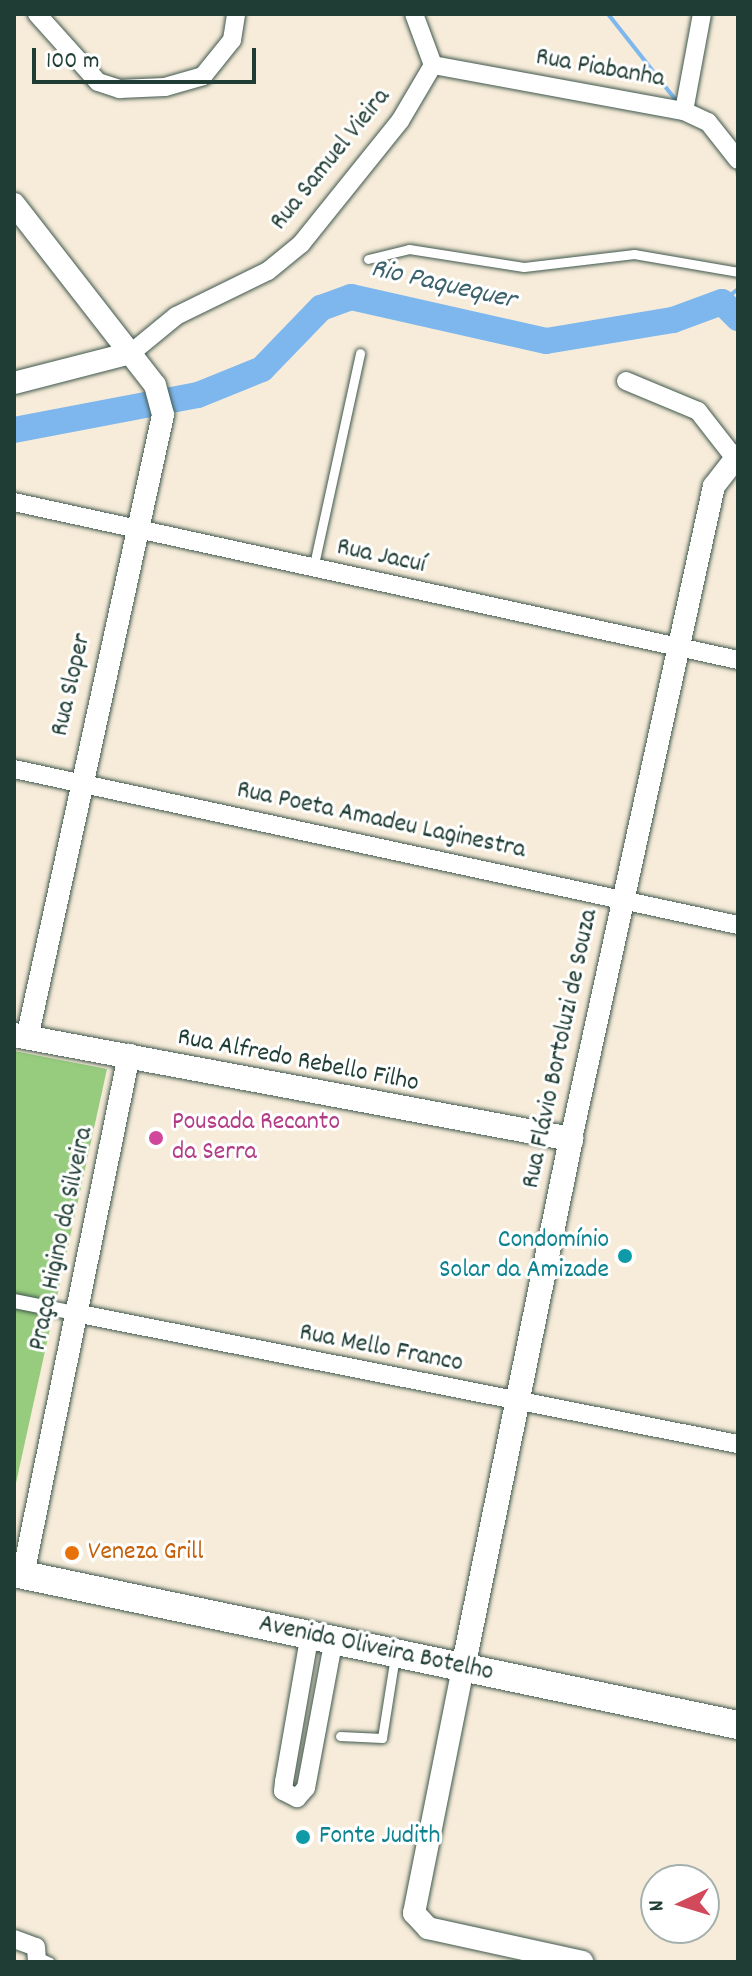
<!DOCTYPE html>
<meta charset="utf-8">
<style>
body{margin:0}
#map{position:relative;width:752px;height:1976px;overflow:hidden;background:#f7ecd9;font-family:Dekko,sans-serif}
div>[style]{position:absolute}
.green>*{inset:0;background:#97cc7e}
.stream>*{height:4px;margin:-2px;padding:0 2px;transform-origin:2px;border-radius:2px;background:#7eb7ee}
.river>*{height:26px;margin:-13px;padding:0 13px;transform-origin:13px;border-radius:13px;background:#7eb7ee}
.roads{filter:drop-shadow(0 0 2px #3f574d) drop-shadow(0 0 2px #3f574d)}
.service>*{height:9px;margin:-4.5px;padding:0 4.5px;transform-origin:4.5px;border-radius:4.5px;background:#fff}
.pedestrian>*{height:14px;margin:-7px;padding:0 7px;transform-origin:7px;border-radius:7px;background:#fff}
.minor>*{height:18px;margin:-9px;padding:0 9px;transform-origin:9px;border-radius:9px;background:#fff}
.tertiary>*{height:22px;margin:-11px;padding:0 11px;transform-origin:11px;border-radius:11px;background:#fff}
.secondary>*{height:24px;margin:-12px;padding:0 12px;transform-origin:12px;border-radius:12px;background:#fff}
.primary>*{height:28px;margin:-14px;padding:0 14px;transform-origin:14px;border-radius:14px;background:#fff}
.dots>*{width:22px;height:22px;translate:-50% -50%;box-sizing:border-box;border:4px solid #fff;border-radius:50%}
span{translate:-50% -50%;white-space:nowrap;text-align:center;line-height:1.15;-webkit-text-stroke:6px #fff;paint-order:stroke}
.street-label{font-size:26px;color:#1f3d34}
.hotel-label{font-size:26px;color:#b23c85}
.left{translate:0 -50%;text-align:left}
.culture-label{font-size:26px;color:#0d838f}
.right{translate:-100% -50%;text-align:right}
.food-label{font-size:26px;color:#c56008}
.water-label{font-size:28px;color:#3c626c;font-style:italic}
.frame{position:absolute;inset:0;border:16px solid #1f3d34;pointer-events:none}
.north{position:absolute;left:640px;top:1864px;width:80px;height:80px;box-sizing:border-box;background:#fff;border:2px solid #a5b1ae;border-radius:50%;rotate:266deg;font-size:22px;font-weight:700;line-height:32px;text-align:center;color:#1f3d34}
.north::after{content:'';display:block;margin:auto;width:28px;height:36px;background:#d1495b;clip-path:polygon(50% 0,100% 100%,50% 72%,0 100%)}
.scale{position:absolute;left:32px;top:48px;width:224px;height:36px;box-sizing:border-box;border:4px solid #1f3d34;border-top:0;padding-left:10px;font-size:24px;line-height:28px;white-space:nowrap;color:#1f3d34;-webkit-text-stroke:6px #fff;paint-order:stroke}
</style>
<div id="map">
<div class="green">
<div style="clip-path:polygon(14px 1051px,107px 1069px,14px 1492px)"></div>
</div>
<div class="stream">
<div style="left:608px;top:14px;width:113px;rotate:51.8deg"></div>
<div style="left:737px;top:166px;width:11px;rotate:85deg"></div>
<div style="left:722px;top:302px;width:21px;rotate:-39deg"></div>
</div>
<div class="river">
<div style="left:14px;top:430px;width:187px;rotate:-10.8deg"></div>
<div style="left:198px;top:395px;width:69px;rotate:-22.1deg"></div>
<div style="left:262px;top:369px;width:85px;rotate:-46deg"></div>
<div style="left:321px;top:308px;width:32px;rotate:-20deg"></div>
<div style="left:351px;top:297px;width:200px;rotate:12.7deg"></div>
<div style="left:546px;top:341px;width:129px;rotate:-9.4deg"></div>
<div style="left:673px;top:320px;width:52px;rotate:-20.2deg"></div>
<div style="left:722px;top:302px;width:23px;rotate:45deg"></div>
</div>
<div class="roads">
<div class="service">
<div style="left:368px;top:259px;width:42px;rotate:-13.7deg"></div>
<div style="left:409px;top:249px;width:116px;rotate:8.9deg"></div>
<div style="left:524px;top:267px;width:111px;rotate:-6.7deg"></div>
<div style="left:634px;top:254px;width:106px;rotate:9.8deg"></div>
<div style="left:313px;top:569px;width:221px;rotate:-77.7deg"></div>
<div style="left:340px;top:1736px;width:42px;rotate:2.7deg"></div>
<div style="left:382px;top:1738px;width:83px;rotate:-81deg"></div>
<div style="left:37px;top:1956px;width:14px;rotate:25deg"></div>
</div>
<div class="pedestrian">
<div style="left:14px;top:1301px;width:62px;rotate:11.1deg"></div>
</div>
<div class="minor">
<div style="left:37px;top:14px;width:91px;rotate:48.1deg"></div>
<div style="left:98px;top:82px;width:23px;rotate:18deg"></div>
<div style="left:120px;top:89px;width:45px;rotate:-2.5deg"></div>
<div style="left:165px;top:87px;width:40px;rotate:-16deg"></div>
<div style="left:203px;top:76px;width:46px;rotate:-51.1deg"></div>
<div style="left:232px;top:40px;width:26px;rotate:-81deg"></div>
<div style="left:433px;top:65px;width:255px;rotate:10.4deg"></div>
<div style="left:684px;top:111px;width:26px;rotate:25deg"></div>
<div style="left:708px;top:122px;width:48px;rotate:51.7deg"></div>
<div style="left:684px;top:111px;width:99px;rotate:-79.5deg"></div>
<div style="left:131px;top:353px;width:58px;rotate:-39.4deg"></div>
<div style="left:176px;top:316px;width:102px;rotate:-26.1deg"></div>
<div style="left:268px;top:271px;width:43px;rotate:-39.3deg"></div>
<div style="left:301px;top:244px;width:158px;rotate:-51.2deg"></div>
<div style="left:400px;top:121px;width:65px;rotate:-59.5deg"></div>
<div style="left:433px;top:65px;width:54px;rotate:-110.4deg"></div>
<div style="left:626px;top:381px;width:78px;rotate:22.6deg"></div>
<div style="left:698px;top:411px;width:58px;rotate:52deg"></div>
<div style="left:14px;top:502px;width:741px;rotate:12.31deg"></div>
<div style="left:14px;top:769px;width:741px;rotate:12.16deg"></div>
<div style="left:75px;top:1313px;width:676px;rotate:11.18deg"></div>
<div style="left:310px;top:1633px;width:151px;rotate:99.9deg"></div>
<div style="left:284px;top:1782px;width:9px;rotate:96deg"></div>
<div style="left:283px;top:1791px;width:16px;rotate:27deg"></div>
<div style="left:297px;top:1798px;width:13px;rotate:-48deg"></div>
<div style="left:306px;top:1788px;width:153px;rotate:-79.4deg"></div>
<div style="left:14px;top:1939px;width:23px;rotate:20deg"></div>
<div style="left:36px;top:1947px;width:15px;rotate:86deg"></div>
</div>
<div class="tertiary">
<div style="left:14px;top:204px;width:229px;rotate:52.1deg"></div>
<div style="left:155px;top:385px;width:31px;rotate:75deg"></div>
<div style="left:163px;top:415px;width:638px;rotate:102.31deg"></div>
<div style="left:14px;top:383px;width:121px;rotate:-14.4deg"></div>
<div style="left:571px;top:1139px;width:668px;rotate:-77.65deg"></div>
<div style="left:714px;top:486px;width:39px;rotate:-52deg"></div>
<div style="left:23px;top:1575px;width:531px;rotate:-78.48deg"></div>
<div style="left:463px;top:1668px;width:250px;rotate:101.3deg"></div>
<div style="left:414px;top:1913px;width:21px;rotate:47deg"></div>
<div style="left:428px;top:1928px;width:158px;rotate:12.4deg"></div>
</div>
<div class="secondary">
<div style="left:14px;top:1035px;width:567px;rotate:10.58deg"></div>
<div style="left:571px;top:1139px;width:540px;rotate:101.54deg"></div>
</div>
<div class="primary">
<div style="left:14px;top:1573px;width:740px;rotate:11.86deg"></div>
</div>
</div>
<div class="dots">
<div style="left:156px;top:1138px;background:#d1479c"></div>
<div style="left:625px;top:1256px;background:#0f9aa8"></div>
<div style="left:72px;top:1553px;background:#e8710a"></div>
<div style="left:303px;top:1837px;background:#0f9aa8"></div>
</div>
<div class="street-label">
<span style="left:600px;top:69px;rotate:10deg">Rua Piabanha</span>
<span style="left:331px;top:160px;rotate:-51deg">Rua Samuel Vieira</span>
<span style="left:381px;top:557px;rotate:12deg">Rua Jacuí</span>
<span style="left:72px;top:685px;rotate:-77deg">Rua Sloper</span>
<span style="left:381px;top:821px;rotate:12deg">Rua Poeta Amadeu Laginestra</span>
<span style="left:561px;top:1049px;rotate:-78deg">Rua Flávio Bortoluzi de Souza</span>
<span style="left:298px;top:1061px;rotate:11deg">Rua Alfredo Rebello Filho</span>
<span style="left:62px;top:1239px;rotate:-78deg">Praça Higino da Silveira</span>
<span style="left:381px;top:1349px;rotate:11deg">Rua Mello Franco</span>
<span style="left:376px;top:1649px;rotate:12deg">Avenida Oliveira Botelho</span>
</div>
<div class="hotel-label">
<span class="left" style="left:172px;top:1138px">Pousada Recanto<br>da Serra</span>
</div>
<div class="culture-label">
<span class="right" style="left:609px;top:1256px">Condomínio<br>Solar da Amizade</span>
<span class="left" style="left:319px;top:1837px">Fonte Judith</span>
</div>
<div class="food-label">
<span class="left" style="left:88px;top:1553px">Veneza Grill</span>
</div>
<div class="water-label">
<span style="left:443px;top:286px;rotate:13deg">Rio Paquequer</span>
</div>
<div class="frame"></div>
<div class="north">N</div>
<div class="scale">100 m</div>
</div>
